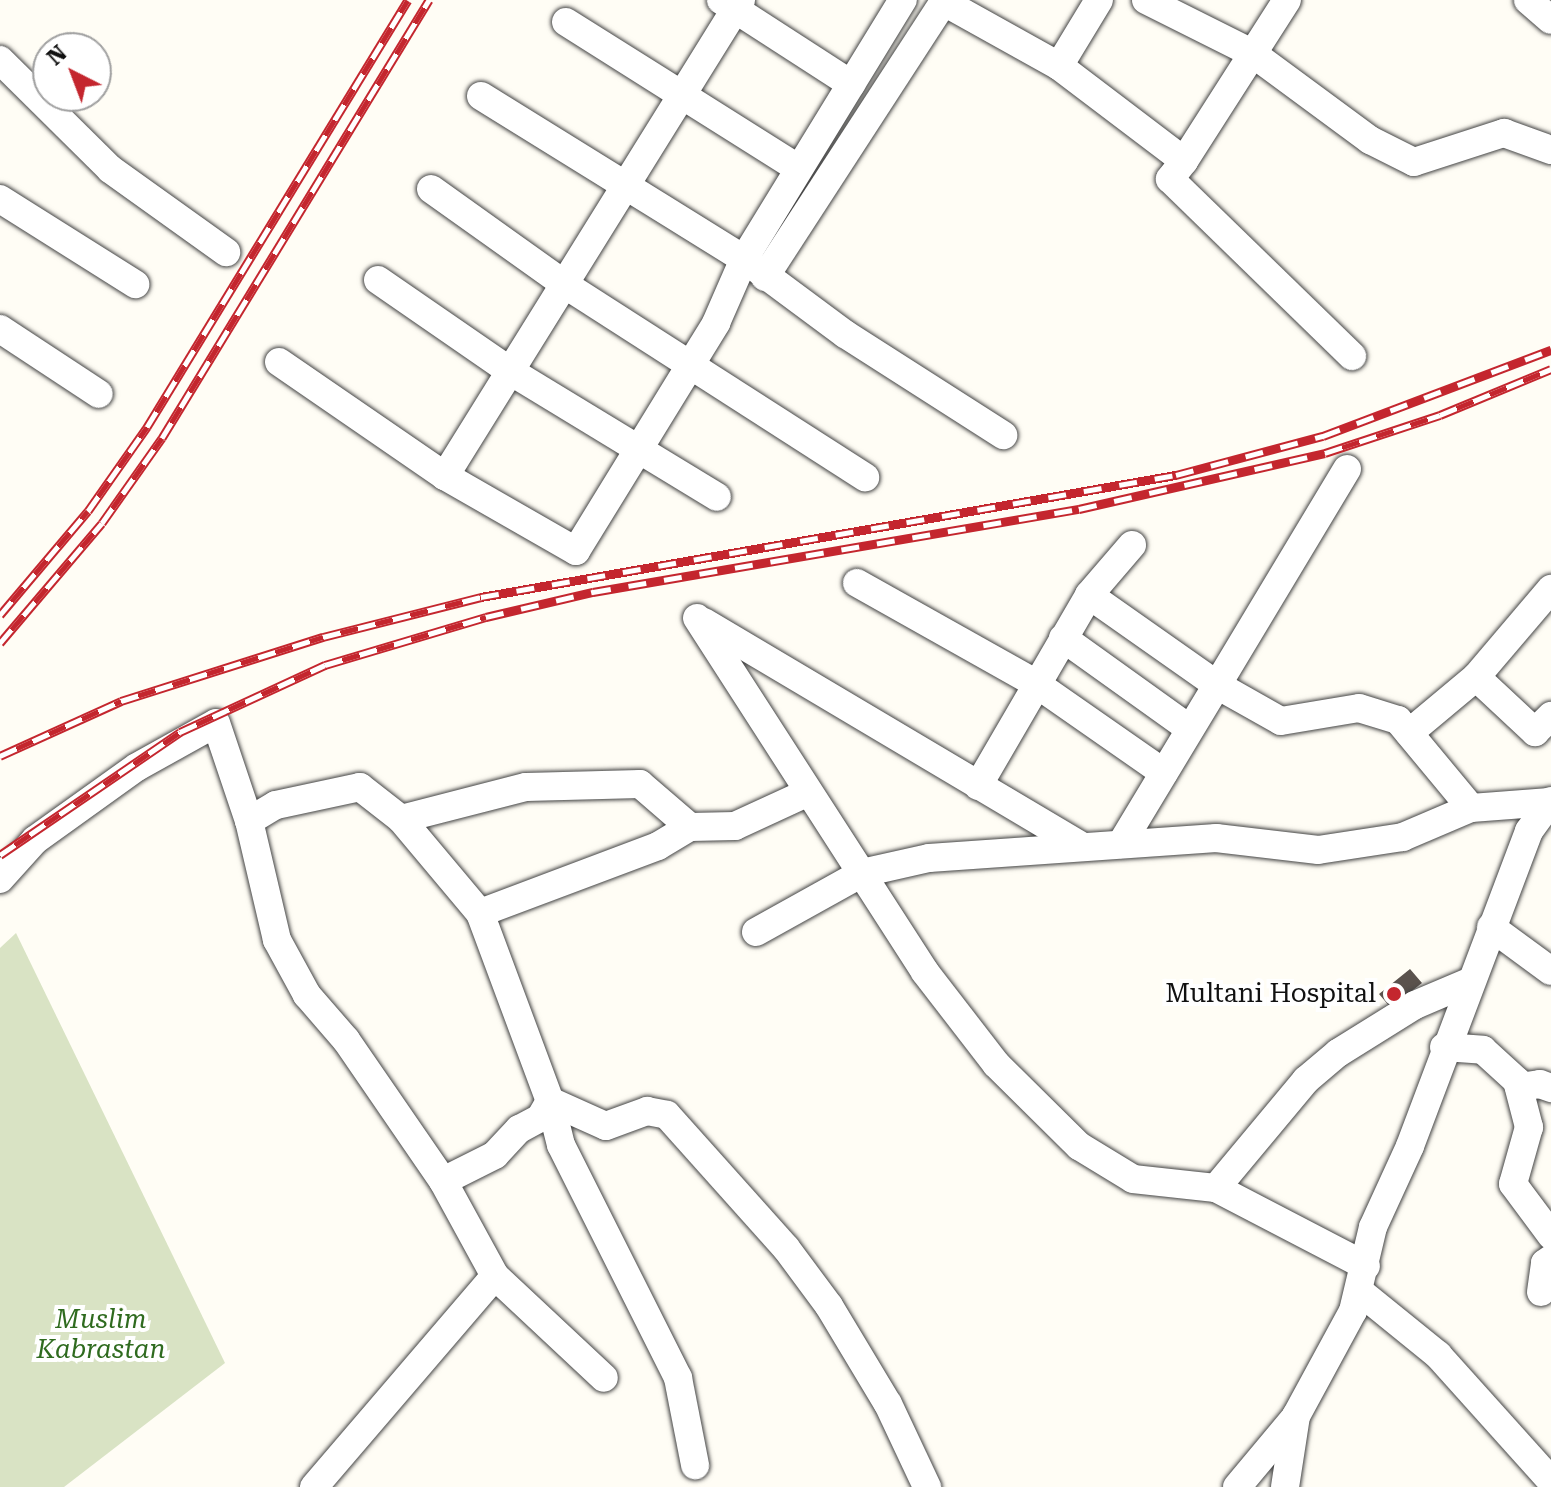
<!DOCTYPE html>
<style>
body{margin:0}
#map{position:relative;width:1551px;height:1487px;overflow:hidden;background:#fffdf5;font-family:"Roboto Serif",serif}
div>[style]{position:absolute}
.cemetery>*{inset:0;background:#d9e3c4}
.building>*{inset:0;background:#5a524d}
.roads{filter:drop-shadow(0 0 2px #444) drop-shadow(0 0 2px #444)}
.minor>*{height:28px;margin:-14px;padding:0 14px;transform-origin:14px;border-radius:14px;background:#fff}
.rail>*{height:9px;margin-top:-4.5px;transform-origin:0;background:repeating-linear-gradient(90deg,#fff 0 18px,#c4262e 0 36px);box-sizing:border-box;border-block:2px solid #c4262e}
.dots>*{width:22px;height:22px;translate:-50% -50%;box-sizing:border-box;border:4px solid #fff;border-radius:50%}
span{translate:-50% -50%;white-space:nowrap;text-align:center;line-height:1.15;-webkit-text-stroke:8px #fff;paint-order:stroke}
.poi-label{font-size:26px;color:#111}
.right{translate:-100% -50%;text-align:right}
.park-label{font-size:26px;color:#2f6b1f;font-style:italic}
.north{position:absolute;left:32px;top:32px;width:80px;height:80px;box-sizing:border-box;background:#fff;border:2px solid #a0a0a0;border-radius:50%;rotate:318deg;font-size:22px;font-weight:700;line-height:32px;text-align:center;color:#111}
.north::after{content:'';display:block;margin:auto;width:28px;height:36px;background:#c4262e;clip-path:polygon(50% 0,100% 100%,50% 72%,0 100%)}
</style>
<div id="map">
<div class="cemetery">
<div style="clip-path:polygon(16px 933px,225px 1363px,64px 1487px,0 1487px,0 948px)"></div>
</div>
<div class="building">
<div style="clip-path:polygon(1410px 969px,1422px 983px,1413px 990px,1422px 1003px,1401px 1020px,1379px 994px)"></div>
</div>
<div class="roads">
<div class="minor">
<div style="left:721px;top:0;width:155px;rotate:32.9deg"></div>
<div style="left:741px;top:0;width:561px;rotate:121.88deg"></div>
<div style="left:445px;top:476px;width:151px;rotate:29.8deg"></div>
<div style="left:576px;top:551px;width:268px;rotate:-58.4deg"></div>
<div style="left:716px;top:323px;width:70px;rotate:-66.4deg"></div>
<div style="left:744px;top:259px;width:304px;rotate:-58.5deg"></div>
<div style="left:1146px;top:0;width:119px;rotate:26.6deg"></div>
<div style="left:1252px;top:53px;width:147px;rotate:36.4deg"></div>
<div style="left:1370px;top:140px;width:49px;rotate:26.6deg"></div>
<div style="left:1414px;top:162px;width:95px;rotate:-17.9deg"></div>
<div style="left:1504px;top:133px;width:50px;rotate:19.9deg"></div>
<div style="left:1528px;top:0;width:30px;rotate:41deg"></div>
<div style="left:944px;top:2px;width:132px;rotate:29.1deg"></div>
<div style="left:1059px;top:66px;width:77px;rotate:-58.8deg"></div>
<div style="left:566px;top:22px;width:275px;rotate:32.2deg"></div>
<div style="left:0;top:60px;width:155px;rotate:44.7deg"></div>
<div style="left:110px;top:169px;width:143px;rotate:35.6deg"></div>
<div style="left:1059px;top:66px;width:157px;rotate:37.2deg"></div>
<div style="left:1184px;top:161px;width:191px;rotate:-57.4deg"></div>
<div style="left:481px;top:96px;width:309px;rotate:31.8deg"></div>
<div style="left:744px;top:259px;width:126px;rotate:36.6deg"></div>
<div style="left:845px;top:334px;width:188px;rotate:32.6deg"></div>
<div style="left:1184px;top:161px;width:23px;rotate:128deg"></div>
<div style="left:1170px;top:179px;width:254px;rotate:44.2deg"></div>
<div style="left:431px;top:189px;width:163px;rotate:35.5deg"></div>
<div style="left:564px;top:284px;width:358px;rotate:32.7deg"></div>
<div style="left:0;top:199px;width:160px;rotate:32.2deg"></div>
<div style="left:765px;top:277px;width:330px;rotate:-57deg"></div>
<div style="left:378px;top:280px;width:160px;rotate:34.6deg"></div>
<div style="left:510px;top:371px;width:242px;rotate:31.3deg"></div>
<div style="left:0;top:329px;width:118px;rotate:33.3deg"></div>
<div style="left:279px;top:362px;width:201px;rotate:34.5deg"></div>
<div style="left:1347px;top:469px;width:252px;rotate:121deg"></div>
<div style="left:1217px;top:685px;width:73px;rotate:29.4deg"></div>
<div style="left:1281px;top:721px;width:79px;rotate:-9.5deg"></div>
<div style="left:1359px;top:708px;width:41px;rotate:17.1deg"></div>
<div style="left:1398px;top:720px;width:114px;rotate:50.3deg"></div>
<div style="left:1471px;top:808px;width:79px;rotate:-4.3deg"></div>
<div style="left:857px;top:583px;width:204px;rotate:29.3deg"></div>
<div style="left:1035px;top:683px;width:157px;rotate:34.9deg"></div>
<div style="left:1089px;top:595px;width:156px;rotate:35.1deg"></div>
<div style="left:1217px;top:685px;width:186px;rotate:121.1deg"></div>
<div style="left:697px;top:618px;width:421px;rotate:57.2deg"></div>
<div style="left:925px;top:972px;width:116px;rotate:52.3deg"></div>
<div style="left:996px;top:1064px;width:117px;rotate:44.7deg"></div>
<div style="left:1079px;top:1146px;width:63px;rotate:31.4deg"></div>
<div style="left:1133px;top:1179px;width:83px;rotate:6.2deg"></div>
<div style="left:1216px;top:1188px;width:169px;rotate:27.5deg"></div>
<div style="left:704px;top:622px;width:439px;rotate:30.7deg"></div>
<div style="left:1063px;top:638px;width:156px;rotate:35.6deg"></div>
<div style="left:1476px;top:677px;width:81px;rotate:43deg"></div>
<div style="left:1535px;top:732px;width:23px;rotate:-45deg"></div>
<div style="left:1409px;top:733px;width:87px;rotate:-39.9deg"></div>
<div style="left:1476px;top:677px;width:116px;rotate:-49.6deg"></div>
<div style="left:978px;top:786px;width:221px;rotate:-59.8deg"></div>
<div style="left:1089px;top:595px;width:66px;rotate:-49.3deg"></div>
<div style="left:401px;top:819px;width:129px;rotate:-14.4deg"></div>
<div style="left:526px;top:787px;width:114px;rotate:-1.5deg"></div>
<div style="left:640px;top:784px;width:66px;rotate:40.7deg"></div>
<div style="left:690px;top:827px;width:45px;rotate:-1.3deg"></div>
<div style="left:735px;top:826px;width:81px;rotate:-24.7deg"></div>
<div style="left:0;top:879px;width:52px;rotate:-48.1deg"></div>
<div style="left:35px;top:840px;width:125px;rotate:-35.6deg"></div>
<div style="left:137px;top:767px;width:90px;rotate:-29.1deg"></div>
<div style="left:216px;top:723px;width:103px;rotate:71.4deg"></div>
<div style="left:480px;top:913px;width:190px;rotate:-20.6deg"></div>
<div style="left:658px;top:846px;width:37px;rotate:-31deg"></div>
<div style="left:1491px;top:927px;width:74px;rotate:36.3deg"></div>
<div style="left:756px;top:932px;width:121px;rotate:-29.1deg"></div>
<div style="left:862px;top:873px;width:69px;rotate:-12.6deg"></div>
<div style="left:929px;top:858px;width:288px;rotate:-4deg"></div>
<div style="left:1216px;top:838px;width:103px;rotate:6.7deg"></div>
<div style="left:1318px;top:850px;width:86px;rotate:-8.7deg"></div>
<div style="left:1403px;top:837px;width:74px;rotate:-23.1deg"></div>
<div style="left:1444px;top:1047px;width:39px;rotate:4deg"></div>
<div style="left:1483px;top:1050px;width:46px;rotate:42.4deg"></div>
<div style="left:1517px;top:1081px;width:48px;rotate:75.4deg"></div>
<div style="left:1529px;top:1127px;width:59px;rotate:105.7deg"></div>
<div style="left:1513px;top:1184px;width:64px;rotate:53.3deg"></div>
<div style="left:1519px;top:1087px;width:21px;rotate:-8deg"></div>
<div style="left:1540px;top:1084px;width:12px;rotate:20deg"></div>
<div style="left:550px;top:1101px;width:61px;rotate:24.1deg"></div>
<div style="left:606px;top:1126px;width:44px;rotate:-20.1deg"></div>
<div style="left:647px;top:1111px;width:20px;rotate:11deg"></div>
<div style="left:667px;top:1115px;width:178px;rotate:48.2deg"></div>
<div style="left:786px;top:1248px;width:72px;rotate:53.4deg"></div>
<div style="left:829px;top:1306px;width:114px;rotate:59deg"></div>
<div style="left:888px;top:1404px;width:92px;rotate:64.8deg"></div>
<div style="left:550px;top:1101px;width:45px;rotate:76deg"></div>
<div style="left:561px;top:1145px;width:261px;rotate:63.3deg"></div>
<div style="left:678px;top:1378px;width:89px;rotate:78.9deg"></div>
<div style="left:1216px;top:1188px;width:141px;rotate:-50.2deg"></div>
<div style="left:1306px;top:1080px;width:42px;rotate:-40.2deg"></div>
<div style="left:1338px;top:1053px;width:91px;rotate:-31.9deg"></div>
<div style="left:1415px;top:1005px;width:59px;rotate:-23.1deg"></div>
<div style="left:495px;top:1276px;width:149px;rotate:43.1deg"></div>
<div style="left:1359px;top:1291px;width:102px;rotate:39deg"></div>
<div style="left:1438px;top:1355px;width:169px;rotate:48.1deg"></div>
<div style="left:1541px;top:1292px;width:29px;rotate:-82deg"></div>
<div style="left:1545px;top:1263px;width:7px;rotate:-34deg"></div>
<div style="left:314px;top:1487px;width:278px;rotate:-49.4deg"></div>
<div style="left:495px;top:1276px;width:108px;rotate:-118.7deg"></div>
<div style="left:443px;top:1181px;width:171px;rotate:-124.5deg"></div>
<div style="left:346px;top:1040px;width:60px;rotate:-130.9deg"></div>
<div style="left:307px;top:995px;width:63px;rotate:-118.6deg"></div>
<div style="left:277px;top:940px;width:122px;rotate:-103.2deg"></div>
<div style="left:249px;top:821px;width:31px;rotate:-31deg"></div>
<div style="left:276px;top:805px;width:86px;rotate:-12.1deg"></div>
<div style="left:360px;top:787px;width:52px;rotate:38deg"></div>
<div style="left:401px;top:819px;width:123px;rotate:50deg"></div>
<div style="left:480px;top:913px;width:201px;rotate:69.6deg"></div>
<div style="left:550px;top:1101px;width:20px;rotate:120deg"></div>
<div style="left:540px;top:1118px;width:24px;rotate:152deg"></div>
<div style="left:519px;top:1129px;width:35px;rotate:133deg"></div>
<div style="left:495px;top:1155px;width:58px;rotate:153.4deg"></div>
<div style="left:1237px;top:1487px;width:87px;rotate:-50.1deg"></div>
<div style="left:1285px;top:1487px;width:72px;rotate:-81.2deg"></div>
<div style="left:1296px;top:1416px;width:119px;rotate:-61.5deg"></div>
<div style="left:1353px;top:1311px;width:86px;rotate:-76.6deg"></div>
<div style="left:1373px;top:1227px;width:89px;rotate:-65.4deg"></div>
<div style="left:1410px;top:1146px;width:337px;rotate:-69.3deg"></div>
<div style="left:1529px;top:831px;width:37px;rotate:-54deg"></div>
</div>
</div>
<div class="rail">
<div style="left:0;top:615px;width:136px;rotate:-49.8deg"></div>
<div style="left:88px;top:511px;width:103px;rotate:-54.9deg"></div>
<div style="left:147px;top:427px;width:500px;rotate:-58.57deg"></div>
<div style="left:0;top:643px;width:157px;rotate:-49.6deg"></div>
<div style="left:102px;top:523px;width:104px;rotate:-54.8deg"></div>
<div style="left:162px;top:438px;width:513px;rotate:-58.63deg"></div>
<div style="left:0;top:756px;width:133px;rotate:-24.4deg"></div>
<div style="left:121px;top:701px;width:212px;rotate:-17.6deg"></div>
<div style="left:323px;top:637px;width:163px;rotate:-14.2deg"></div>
<div style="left:481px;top:597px;width:706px;rotate:-9.96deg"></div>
<div style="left:1176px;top:475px;width:152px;rotate:-14.9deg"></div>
<div style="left:1323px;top:436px;width:244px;rotate:-20.7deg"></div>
<div style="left:0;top:855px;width:218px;rotate:-34.3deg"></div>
<div style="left:180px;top:732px;width:160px;rotate:-24.8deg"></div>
<div style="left:325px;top:665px;width:168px;rotate:-16.6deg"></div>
<div style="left:486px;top:617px;width:110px;rotate:-13.2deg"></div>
<div style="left:593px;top:592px;width:493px;rotate:-9.7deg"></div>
<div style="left:1079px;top:509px;width:252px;rotate:-12.8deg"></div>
<div style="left:1325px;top:453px;width:121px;rotate:-18.3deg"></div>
<div style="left:1440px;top:415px;width:120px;rotate:-22.5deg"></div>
</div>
<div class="dots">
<div style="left:1394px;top:994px;background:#c4262e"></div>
</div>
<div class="poi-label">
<span class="right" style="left:1376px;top:994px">Multani Hospital</span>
</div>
<div class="park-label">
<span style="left:101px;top:1335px">Muslim<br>Kabrastan</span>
</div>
<div class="north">N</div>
</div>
